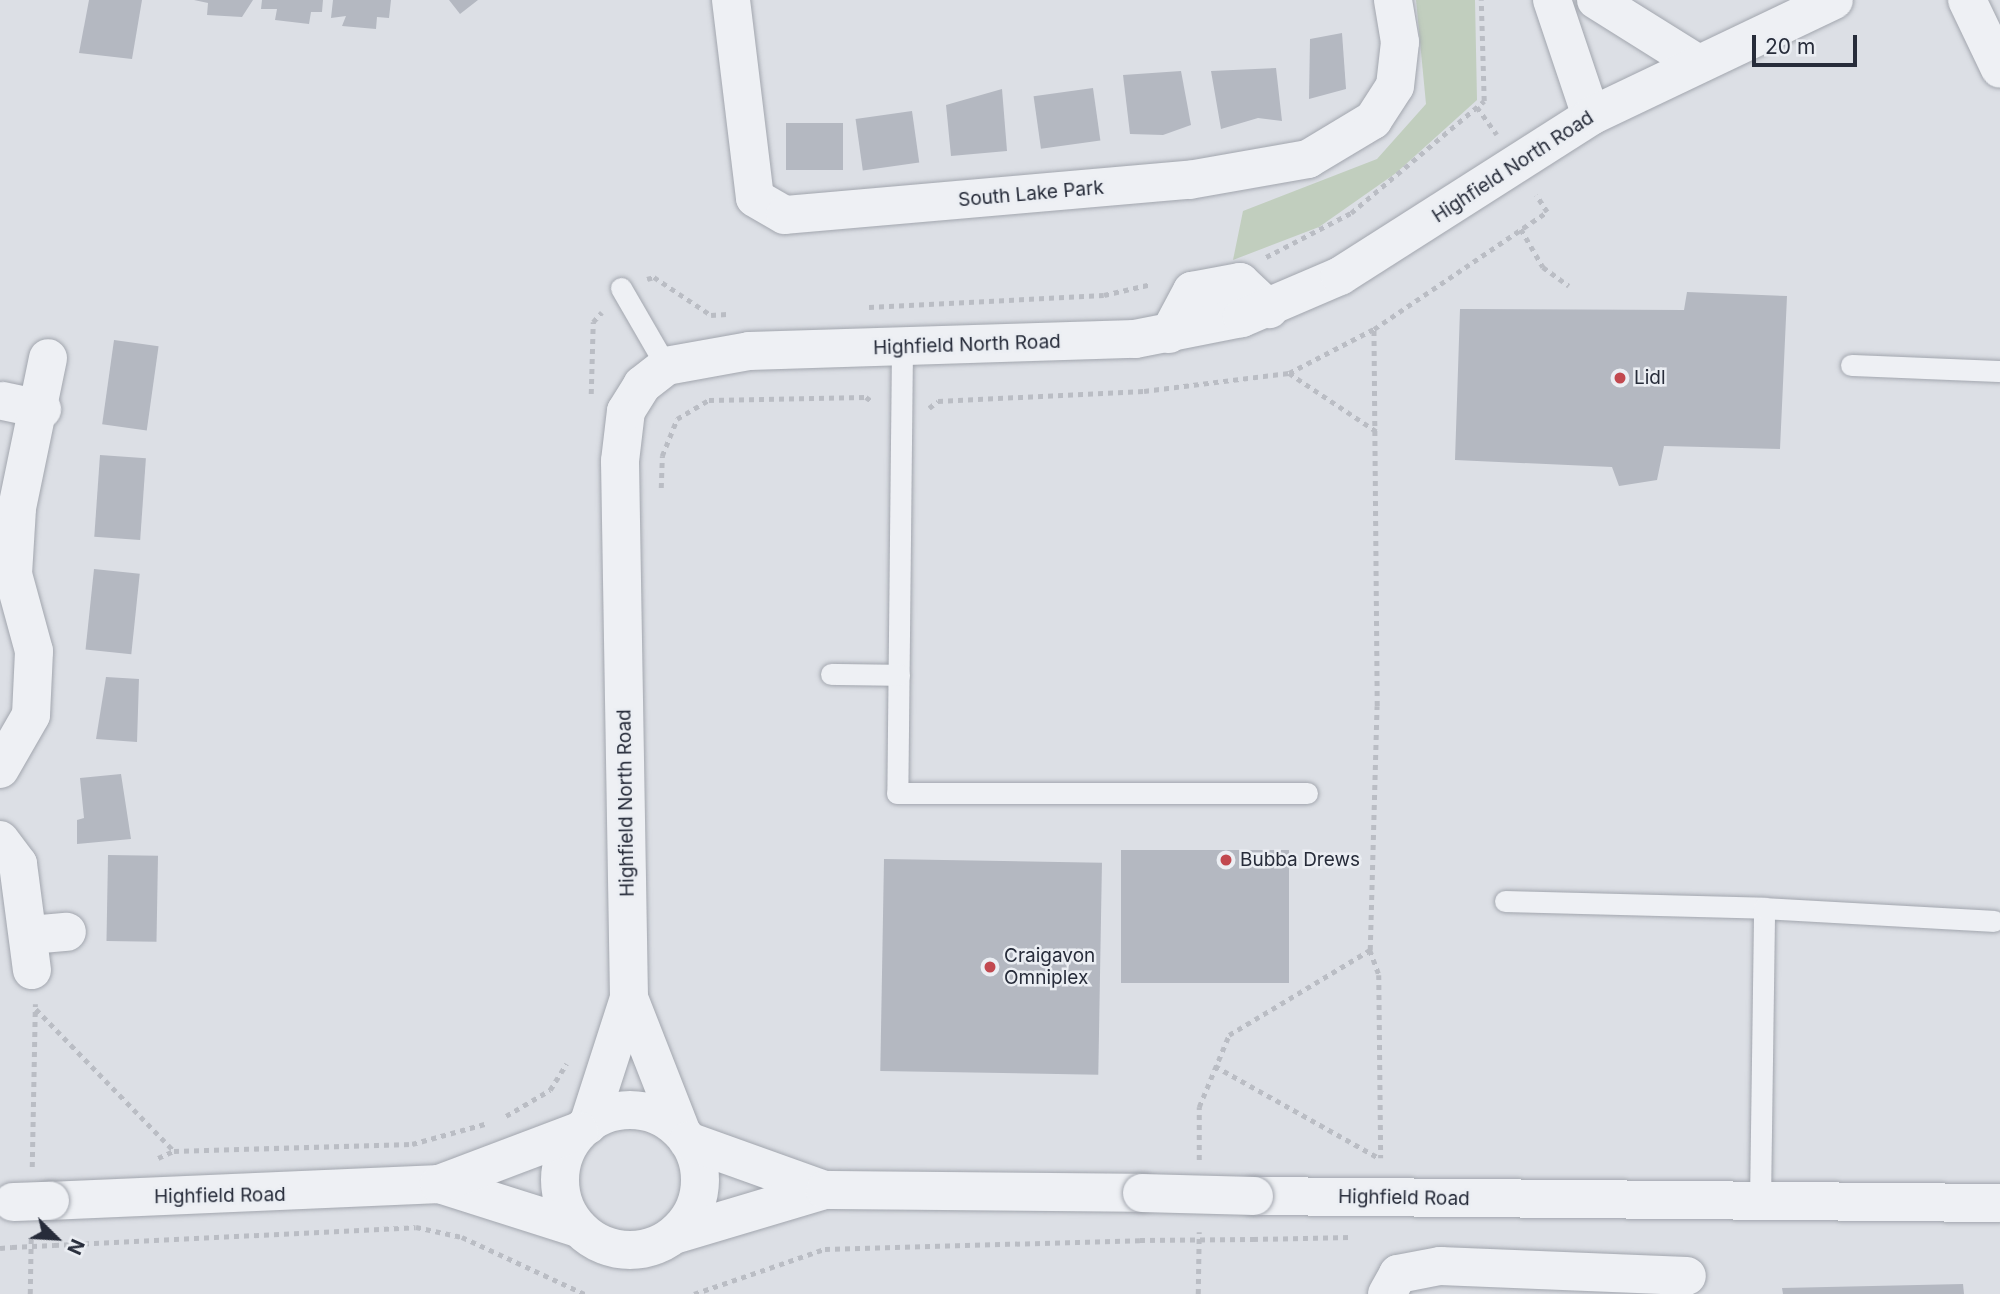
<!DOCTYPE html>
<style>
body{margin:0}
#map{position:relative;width:2000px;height:1294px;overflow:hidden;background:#dcdfe5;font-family:Inter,sans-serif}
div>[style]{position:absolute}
.green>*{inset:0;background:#c1cebe}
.building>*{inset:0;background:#b4b8c1;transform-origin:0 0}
.path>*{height:4.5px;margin-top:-2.25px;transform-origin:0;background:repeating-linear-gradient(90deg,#babdc4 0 5px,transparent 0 10px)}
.roads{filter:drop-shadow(0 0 2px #a2a6ae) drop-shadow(0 0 2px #a2a6ae)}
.service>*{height:21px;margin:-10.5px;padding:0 10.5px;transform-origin:10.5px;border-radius:10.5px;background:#eef0f4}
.minor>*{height:38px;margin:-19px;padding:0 19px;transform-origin:19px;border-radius:19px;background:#eef0f4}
.tertiary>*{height:38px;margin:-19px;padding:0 19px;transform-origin:19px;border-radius:19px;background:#eef0f4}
.tertiary>.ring{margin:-19px;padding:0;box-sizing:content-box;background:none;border:38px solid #eef0f4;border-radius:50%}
.path-bridge>*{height:4.5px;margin-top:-2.25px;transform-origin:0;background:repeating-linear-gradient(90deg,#babdc4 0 5px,transparent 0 10px)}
.bridges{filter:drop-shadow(0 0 2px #a2a6ae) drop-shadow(0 0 2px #a2a6ae)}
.tertiary-bridge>*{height:38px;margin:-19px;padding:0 19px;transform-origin:19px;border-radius:19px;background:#eef0f4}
.dots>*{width:19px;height:19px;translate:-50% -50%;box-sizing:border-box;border:4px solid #ebeef3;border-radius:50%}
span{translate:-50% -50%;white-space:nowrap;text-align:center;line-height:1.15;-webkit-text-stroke:5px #ebeef3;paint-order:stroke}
.street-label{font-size:19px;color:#272c3a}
.poi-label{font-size:19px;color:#272c3a}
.left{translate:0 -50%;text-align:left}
.north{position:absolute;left:21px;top:1203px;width:70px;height:70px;-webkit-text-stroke:5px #ebeef3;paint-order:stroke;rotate:114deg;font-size:19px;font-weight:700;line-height:28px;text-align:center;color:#272c3a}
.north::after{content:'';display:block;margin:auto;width:24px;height:32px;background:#272c3a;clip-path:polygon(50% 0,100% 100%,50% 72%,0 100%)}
.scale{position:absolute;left:1752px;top:35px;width:105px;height:32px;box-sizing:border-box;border:4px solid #272c3a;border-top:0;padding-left:9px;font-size:21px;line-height:24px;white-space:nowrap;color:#272c3a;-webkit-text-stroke:5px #ebeef3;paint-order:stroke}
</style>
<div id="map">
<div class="green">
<div style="clip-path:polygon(1416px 0,1475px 0,1477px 100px,1396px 173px,1319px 227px,1233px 260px,1243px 211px,1377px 159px,1426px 104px)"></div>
</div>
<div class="building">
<div style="clip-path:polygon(89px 0,142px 0,132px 59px,79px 53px)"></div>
<div style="clip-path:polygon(194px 0,253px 0,242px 17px,207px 15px,208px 3px)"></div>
<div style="clip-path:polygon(262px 0,323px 0,322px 12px,311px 12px,309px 24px,275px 20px,277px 9px,261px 9px)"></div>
<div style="clip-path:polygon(333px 0,391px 0,389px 18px,377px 17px,376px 29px,342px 26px,346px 16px,331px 18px)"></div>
<div style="clip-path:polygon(449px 0,478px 0,460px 14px)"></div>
<div style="clip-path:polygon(1342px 33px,1346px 89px,1309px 99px,1310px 39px)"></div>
<div style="clip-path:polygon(1276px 68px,1282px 121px,1258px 118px,1221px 129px,1211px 71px)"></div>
<div style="clip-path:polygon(1181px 71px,1191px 125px,1163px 135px,1130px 134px,1123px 75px)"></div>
<div style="left:1093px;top:88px;width:53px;height:60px;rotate:82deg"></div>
<div style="clip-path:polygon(1002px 89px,1007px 151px,951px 156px,946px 105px)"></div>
<div style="left:912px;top:111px;width:52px;height:57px;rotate:82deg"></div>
<div style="left:786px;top:123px;width:57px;height:47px"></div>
<div style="clip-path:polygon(1687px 292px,1787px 296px,1780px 449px,1664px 446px,1657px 480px,1619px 486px,1612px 467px,1455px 460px,1460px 309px,1684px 310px)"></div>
<div style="left:114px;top:340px;width:45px;height:85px;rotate:8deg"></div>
<div style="left:100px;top:455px;width:46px;height:82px;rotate:4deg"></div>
<div style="left:94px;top:569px;width:46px;height:81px;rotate:6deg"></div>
<div style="clip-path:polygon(106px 677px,139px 679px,137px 742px,96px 739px)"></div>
<div style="clip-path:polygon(121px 774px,131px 839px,77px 844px,77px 820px,84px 818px,80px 778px)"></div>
<div style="left:1121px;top:850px;width:168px;height:133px"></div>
<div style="left:108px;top:855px;width:50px;height:86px;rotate:1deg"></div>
<div style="left:884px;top:859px;width:218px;height:212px;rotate:1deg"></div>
<div style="clip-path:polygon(1963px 1284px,1964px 1294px,1783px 1294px,1782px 1288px)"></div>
</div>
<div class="path">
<div style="left:1477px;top:107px;width:34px;rotate:54deg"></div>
<div style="left:1521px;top:229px;width:44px;rotate:59.9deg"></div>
<div style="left:1543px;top:267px;width:32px;rotate:36deg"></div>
<div style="left:1266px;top:257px;width:96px;rotate:-27.4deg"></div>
<div style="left:1351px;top:213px;width:174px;rotate:-40.1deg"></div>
<div style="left:1484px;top:101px;width:101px;rotate:-91.7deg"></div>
<div style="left:647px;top:279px;width:7px;rotate:-16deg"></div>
<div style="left:654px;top:277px;width:69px;rotate:33.7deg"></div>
<div style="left:711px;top:315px;width:16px;rotate:-4deg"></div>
<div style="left:869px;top:307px;width:235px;rotate:-2.9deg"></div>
<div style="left:1104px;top:295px;width:49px;rotate:-12.9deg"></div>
<div style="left:1289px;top:373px;width:96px;rotate:-27.4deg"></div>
<div style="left:1374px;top:329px;width:209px;rotate:-34.1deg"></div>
<div style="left:1547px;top:212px;width:20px;rotate:-123deg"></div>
<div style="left:591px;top:394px;width:72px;rotate:-88.4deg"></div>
<div style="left:593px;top:322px;width:13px;rotate:-48deg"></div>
<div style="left:929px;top:408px;width:11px;rotate:-38deg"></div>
<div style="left:938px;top:401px;width:206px;rotate:-2.8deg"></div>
<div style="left:1144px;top:391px;width:146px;rotate:-7.1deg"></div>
<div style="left:1289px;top:373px;width:105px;rotate:33.7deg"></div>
<div style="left:661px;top:488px;width:32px;rotate:-88deg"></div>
<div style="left:662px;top:456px;width:40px;rotate:-68deg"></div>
<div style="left:677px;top:419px;width:37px;rotate:-31deg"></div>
<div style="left:709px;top:400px;width:157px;rotate:-1.1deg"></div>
<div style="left:866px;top:397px;width:9px;rotate:36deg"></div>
<div style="left:1370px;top:950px;width:27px;rotate:70deg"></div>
<div style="left:1379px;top:975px;width:183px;rotate:89.4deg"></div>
<div style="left:36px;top:1009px;width:198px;rotate:45.8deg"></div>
<div style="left:1215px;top:1066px;width:188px;rotate:29.3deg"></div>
<div style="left:506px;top:1116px;width:51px;rotate:-30.6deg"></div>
<div style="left:550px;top:1090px;width:31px;rotate:-58deg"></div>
<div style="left:158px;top:1158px;width:17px;rotate:-24deg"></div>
<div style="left:174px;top:1151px;width:238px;rotate:-1.7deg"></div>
<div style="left:412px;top:1144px;width:79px;rotate:-15.4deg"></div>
<div style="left:1199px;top:1160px;width:53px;rotate:-90deg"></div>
<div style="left:1199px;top:1107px;width:78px;rotate:-67.4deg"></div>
<div style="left:1229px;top:1035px;width:165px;rotate:-31.1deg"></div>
<div style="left:1370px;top:950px;width:244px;rotate:-88.4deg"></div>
<div style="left:1377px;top:706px;width:377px;rotate:-90.5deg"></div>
<div style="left:32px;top:1167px;width:163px;rotate:-88.9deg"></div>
<div style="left:1253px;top:1239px;width:97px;rotate:-1.2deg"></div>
<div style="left:54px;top:1245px;width:362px;rotate:-2.8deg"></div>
<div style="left:416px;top:1227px;width:47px;rotate:12.3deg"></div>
<div style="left:462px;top:1237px;width:136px;rotate:24.9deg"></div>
<div style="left:0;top:1248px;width:12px;rotate:-5deg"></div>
<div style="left:30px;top:1294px;width:55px;rotate:-89deg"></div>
<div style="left:694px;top:1294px;width:139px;rotate:-19deg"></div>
<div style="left:825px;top:1249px;width:315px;rotate:-1.6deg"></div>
<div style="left:1198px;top:1294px;width:62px;rotate:-89.1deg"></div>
</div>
<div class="roads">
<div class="service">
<div style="left:621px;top:288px;width:90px;rotate:60deg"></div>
<div style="left:902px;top:347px;width:446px;rotate:90.6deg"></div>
<div style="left:897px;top:793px;width:410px"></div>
<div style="left:1851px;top:365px;width:149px;rotate:2.3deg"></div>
<div style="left:831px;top:674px;width:68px;rotate:0.8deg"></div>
<div style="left:1505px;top:901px;width:259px;rotate:1.5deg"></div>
<div style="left:1760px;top:1203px;width:295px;rotate:-89.2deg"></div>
<div style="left:1764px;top:908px;width:230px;rotate:3.2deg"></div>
</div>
<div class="minor">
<div style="left:731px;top:0;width:199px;rotate:83.1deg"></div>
<div style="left:755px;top:198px;width:34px;rotate:30deg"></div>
<div style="left:785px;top:215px;width:406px;rotate:-5deg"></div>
<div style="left:1189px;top:180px;width:121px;rotate:-10deg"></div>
<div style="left:1308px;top:159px;width:76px;rotate:-31deg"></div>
<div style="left:1373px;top:120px;width:40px;rotate:-57.1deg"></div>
<div style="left:1395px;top:86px;width:44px;rotate:-83.5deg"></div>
<div style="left:1400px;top:42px;width:43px;rotate:-99.5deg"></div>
<div style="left:1552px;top:0;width:122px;rotate:71.4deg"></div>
<div style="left:1596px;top:0;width:119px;rotate:32deg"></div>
<div style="left:1169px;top:334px;width:49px;rotate:-61.9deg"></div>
<div style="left:1192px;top:291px;width:49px;rotate:-10.6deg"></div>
<div style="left:1240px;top:282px;width:40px;rotate:43deg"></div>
<div style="left:3px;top:401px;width:40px;rotate:12deg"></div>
<div style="left:0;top:769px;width:62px;rotate:-60.1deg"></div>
<div style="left:31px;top:715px;width:64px;rotate:-87.3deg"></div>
<div style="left:34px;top:651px;width:80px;rotate:-105.3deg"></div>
<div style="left:13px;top:574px;width:66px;rotate:-86.5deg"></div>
<div style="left:17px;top:508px;width:153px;rotate:-78.3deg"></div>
<div style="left:0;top:840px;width:30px;rotate:53deg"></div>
<div style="left:18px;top:864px;width:107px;rotate:82.5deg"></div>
<div style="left:30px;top:935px;width:37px;rotate:-5deg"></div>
<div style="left:1387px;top:1294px;width:23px;rotate:-61deg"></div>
<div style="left:1398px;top:1274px;width:43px;rotate:-10.8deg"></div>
<div style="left:1440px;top:1266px;width:247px;rotate:2.3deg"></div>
</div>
<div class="tertiary">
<div style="left:1967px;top:0;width:76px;rotate:64.4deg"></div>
<div style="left:629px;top:998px;width:143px;rotate:68.6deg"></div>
<div class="ring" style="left:560px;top:1110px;width:102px;height:102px"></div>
<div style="left:588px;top:1125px;width:133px;rotate:-72.1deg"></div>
<div style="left:629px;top:998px;width:537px;rotate:-90.96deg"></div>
<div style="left:620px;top:461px;width:50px;rotate:-83.2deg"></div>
<div style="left:626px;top:411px;width:31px;rotate:-58deg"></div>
<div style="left:642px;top:385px;width:31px;rotate:-38deg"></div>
<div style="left:666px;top:366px;width:84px;rotate:-10.2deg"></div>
<div style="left:749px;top:351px;width:386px;rotate:-1.8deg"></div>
<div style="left:1135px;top:339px;width:109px;rotate:-11.1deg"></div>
<div style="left:1242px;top:318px;width:107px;rotate:-23.2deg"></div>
<div style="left:1340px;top:276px;width:298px;rotate:-32.5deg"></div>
<div style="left:1591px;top:116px;width:269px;rotate:-25.5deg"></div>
<div style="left:688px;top:1141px;width:145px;rotate:19.7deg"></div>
<div style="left:439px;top:1184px;width:146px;rotate:17.6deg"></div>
<div style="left:1254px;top:1196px;width:746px;rotate:0.54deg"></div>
<div style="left:50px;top:1201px;width:389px;rotate:-2.5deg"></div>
<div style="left:439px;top:1184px;width:150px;rotate:-20.7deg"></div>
<div style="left:677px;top:1234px;width:154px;rotate:-16.6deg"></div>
<div style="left:825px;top:1190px;width:317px;rotate:0.5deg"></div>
</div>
</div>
<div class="path-bridge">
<div style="left:1140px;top:1240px;width:113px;rotate:-0.5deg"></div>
<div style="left:12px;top:1247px;width:42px;rotate:-2.7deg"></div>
</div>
<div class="bridges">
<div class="tertiary-bridge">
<div style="left:1142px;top:1193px;width:112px;rotate:1.5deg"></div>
<div style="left:13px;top:1202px;width:37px;rotate:-2deg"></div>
</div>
</div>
<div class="dots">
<div style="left:1620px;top:378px;background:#c24950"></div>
<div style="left:1226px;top:860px;background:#c24950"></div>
<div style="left:990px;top:967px;background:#c24950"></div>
</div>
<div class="street-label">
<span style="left:1513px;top:167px;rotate:-33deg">Highfield North Road</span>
<span style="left:1031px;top:194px;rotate:-5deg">South Lake Park</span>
<span style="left:967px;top:345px;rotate:-2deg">Highfield North Road</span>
<span style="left:626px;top:803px;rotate:-91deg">Highfield North Road</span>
<span style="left:220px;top:1196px;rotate:-1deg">Highfield Road</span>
<span style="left:1404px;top:1198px;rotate:1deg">Highfield Road</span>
</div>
<div class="poi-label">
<span class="left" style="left:1634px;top:378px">Lidl</span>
<span class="left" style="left:1240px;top:860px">Bubba Drews</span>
<span class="left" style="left:1004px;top:967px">Craigavon<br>Omniplex</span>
</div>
<div class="north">N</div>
<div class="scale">20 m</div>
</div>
